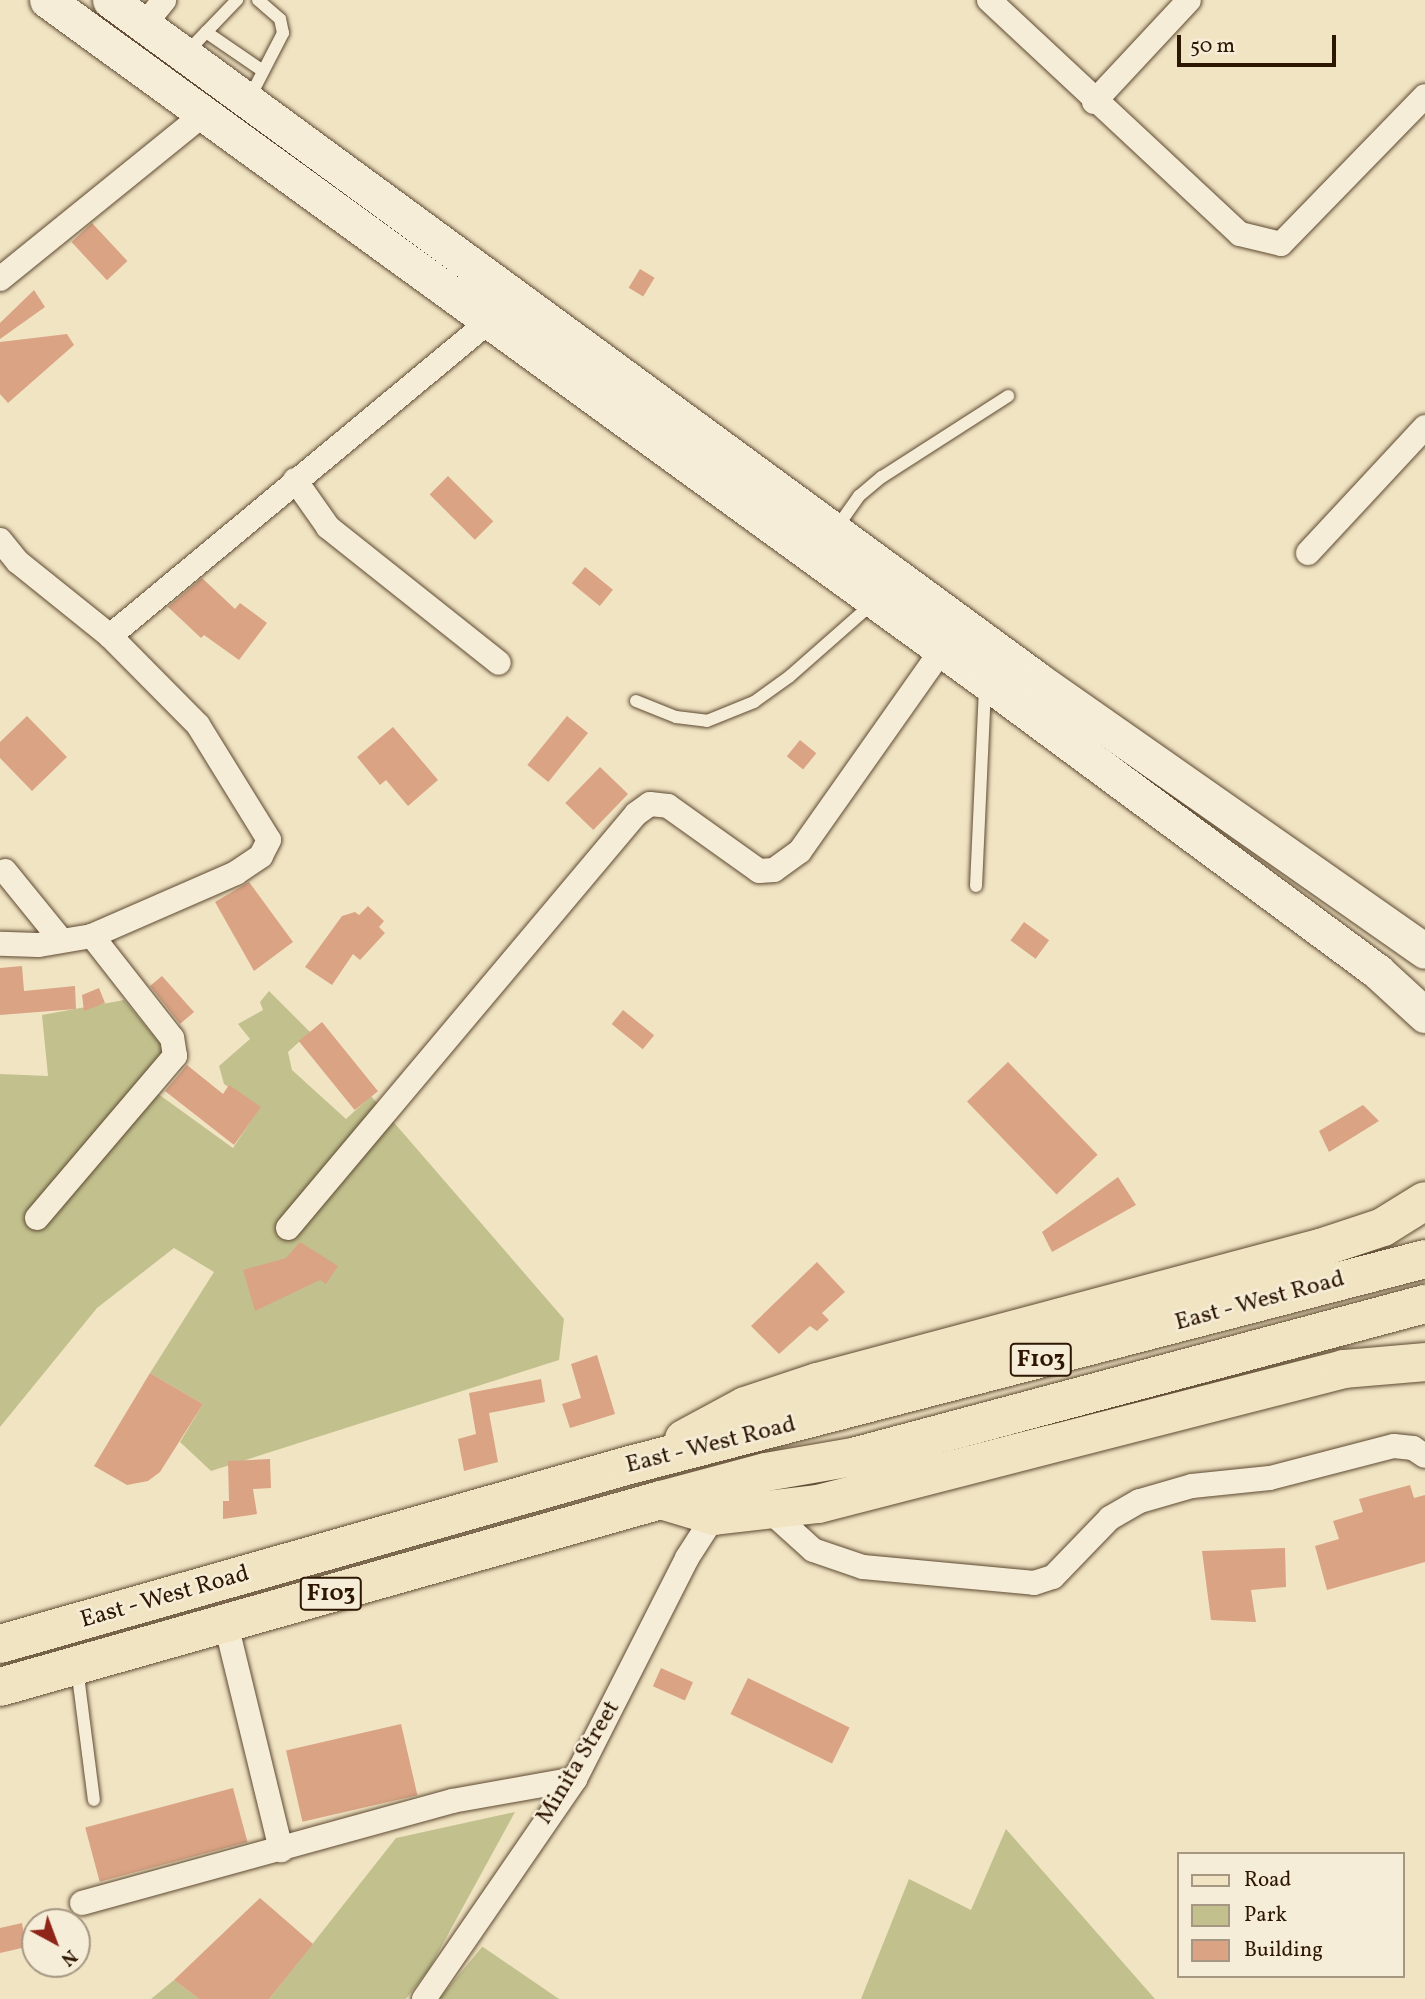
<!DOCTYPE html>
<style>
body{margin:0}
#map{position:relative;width:1425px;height:1999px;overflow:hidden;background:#f1e4c3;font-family:Vollkorn,serif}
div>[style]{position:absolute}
.green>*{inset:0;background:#c2c18e}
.building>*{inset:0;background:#d9a384;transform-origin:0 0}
.roads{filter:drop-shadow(0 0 2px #5e4a32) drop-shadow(0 0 2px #5e4a32)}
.service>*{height:12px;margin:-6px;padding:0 6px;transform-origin:6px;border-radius:6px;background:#f6edd8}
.minor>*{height:24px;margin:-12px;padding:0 12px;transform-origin:12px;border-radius:12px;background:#f6edd8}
.secondary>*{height:35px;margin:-17.5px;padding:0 17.5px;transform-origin:17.5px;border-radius:17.5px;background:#f6edd8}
.primary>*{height:38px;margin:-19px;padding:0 19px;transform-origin:19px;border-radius:19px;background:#f1e4c3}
span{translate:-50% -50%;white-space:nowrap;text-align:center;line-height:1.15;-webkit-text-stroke:5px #f6edd8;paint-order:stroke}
.shield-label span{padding:2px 5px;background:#f6edd8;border:2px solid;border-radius:5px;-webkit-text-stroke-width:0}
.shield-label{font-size:23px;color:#2d1602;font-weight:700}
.street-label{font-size:24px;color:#2d1602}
.legend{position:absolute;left:1177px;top:1852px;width:228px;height:126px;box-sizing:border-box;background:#f6edd8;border:2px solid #a69782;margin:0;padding:9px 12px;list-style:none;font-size:21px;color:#2d1602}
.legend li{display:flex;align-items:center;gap:14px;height:35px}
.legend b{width:35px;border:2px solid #a69782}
.north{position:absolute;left:21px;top:1908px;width:70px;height:70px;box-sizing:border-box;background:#f6edd8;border:2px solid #a69782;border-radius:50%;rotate:139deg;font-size:19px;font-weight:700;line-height:28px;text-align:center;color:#2d1602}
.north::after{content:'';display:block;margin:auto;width:24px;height:32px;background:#8f2418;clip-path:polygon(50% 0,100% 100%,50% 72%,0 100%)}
.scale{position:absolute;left:1177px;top:35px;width:159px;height:32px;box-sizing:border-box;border:4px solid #2d1602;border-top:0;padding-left:9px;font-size:21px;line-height:24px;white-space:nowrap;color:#2d1602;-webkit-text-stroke:5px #f6edd8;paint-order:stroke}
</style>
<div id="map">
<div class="green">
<div style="clip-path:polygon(269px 991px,310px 1032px,288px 1052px,292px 1070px,346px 1119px,371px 1096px,564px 1319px,559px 1360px,211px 1471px,180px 1442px,203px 1404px,150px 1373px,214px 1272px,174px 1248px,97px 1308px,0 1427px,0 1074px,48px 1076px,42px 1015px,124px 1000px,174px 1060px,154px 1091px,233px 1148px,260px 1107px,224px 1084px,219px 1066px,250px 1039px,238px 1024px,263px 1010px,260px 1002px)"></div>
<div style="clip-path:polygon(515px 1812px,429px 1969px,406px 1999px,269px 1999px,396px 1838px)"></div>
<div style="clip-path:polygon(1006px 1829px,1155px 1999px,861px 1999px,909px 1879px,971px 1910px)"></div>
<div style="clip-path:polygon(482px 1947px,483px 1947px,559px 1999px,439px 1999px)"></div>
<div style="clip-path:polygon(174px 1980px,199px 1999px,151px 1999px)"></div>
</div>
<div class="building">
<div style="left:92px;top:223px;width:52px;height:28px;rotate:47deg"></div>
<div style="left:640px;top:269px;width:17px;height:22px;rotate:31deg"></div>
<div style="clip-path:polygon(34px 290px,45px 307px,0 339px,0 323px)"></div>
<div style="clip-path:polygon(67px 334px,74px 345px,8px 403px,0 394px,0 342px)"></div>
<div style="left:448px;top:476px;width:64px;height:26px;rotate:45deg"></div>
<div style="left:585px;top:567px;width:36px;height:21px;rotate:39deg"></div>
<div style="clip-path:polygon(202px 578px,235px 609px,240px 603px,267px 623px,239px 660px,204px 635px,201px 638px,168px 607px)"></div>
<div style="clip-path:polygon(27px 716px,67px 757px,32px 791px,0 758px,0 742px)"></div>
<div style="left:567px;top:716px;width:27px;height:63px;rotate:39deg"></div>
<div style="clip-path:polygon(393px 727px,438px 780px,408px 806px,386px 780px,380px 785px,357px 757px)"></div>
<div style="left:800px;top:740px;width:21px;height:21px;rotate:39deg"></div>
<div style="left:600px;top:767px;width:39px;height:50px;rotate:44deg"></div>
<div style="clip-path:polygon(249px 882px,293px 942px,254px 971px,215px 902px)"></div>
<div style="clip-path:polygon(368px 906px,384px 921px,379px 927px,385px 933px,360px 960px,353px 954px,332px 985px,305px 967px,342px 916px,355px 912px,359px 915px)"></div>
<div style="left:1024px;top:922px;width:31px;height:23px;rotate:36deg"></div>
<div style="clip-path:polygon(22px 966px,24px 991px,75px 986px,76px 1009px,0 1015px,0 968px)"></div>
<div style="clip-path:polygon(162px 976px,194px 1012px,180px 1024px,150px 986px)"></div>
<div style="clip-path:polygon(99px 988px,105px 1003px,84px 1011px,82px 995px)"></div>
<div style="left:623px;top:1010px;width:40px;height:18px;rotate:39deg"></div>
<div style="left:322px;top:1022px;width:89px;height:30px;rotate:51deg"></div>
<div style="left:1008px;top:1062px;width:129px;height:57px;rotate:46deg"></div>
<div style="clip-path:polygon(187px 1065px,223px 1094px,229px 1085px,261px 1107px,234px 1145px,165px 1091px)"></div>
<div style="clip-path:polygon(1363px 1105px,1379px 1121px,1329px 1152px,1319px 1131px)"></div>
<div style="clip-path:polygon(1118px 1177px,1136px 1205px,1052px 1252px,1042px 1232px)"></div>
<div style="clip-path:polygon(300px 1242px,338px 1266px,326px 1284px,320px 1280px,255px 1311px,243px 1270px,286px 1258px)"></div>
<div style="clip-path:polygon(817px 1262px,845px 1292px,822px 1313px,829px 1320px,817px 1331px,810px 1326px,779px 1354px,751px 1326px)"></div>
<div style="clip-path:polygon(597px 1355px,615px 1414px,570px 1428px,562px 1404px,581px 1398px,571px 1364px)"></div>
<div style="clip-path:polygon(150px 1373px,203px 1404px,160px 1472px,148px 1481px,127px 1485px,94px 1466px)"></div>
<div style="clip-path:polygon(541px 1379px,545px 1402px,489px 1413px,498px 1462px,464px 1471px,458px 1439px,476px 1434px,469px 1393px)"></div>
<div style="clip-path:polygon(270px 1459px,271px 1488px,253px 1489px,257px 1514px,223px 1519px,223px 1501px,229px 1501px,228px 1461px)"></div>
<div style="clip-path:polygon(1410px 1485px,1414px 1498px,1425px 1495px,1425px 1562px,1327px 1590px,1315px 1546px,1339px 1539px,1333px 1521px,1363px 1512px,1359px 1499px)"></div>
<div style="clip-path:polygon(1285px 1548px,1286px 1587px,1251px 1590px,1256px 1622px,1211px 1620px,1202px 1551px)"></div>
<div style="left:661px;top:1668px;width:35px;height:20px;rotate:24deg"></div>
<div style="left:748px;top:1678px;width:113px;height:40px;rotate:26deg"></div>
<div style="left:401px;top:1724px;width:73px;height:118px;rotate:77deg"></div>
<div style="left:233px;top:1788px;width:56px;height:153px;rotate:75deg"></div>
<div style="clip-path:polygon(260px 1898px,313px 1944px,269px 1999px,199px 1999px,174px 1980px)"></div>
<div style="clip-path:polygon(22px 1923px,26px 1947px,0 1953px,0 1928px)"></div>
</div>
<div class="roads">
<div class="service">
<div style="left:206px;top:32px;width:69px;rotate:34.4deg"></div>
<div style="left:186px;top:53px;width:74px;rotate:-46.1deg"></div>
<div style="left:250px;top:97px;width:72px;rotate:-62.7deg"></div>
<div style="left:283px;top:33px;width:14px;rotate:-102deg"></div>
<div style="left:280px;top:19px;width:29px;rotate:-139deg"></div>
<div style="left:835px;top:530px;width:42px;rotate:-54.8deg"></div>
<div style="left:859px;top:496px;width:30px;rotate:-40deg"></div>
<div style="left:882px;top:477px;width:150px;rotate:-32.7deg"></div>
<div style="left:636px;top:701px;width:43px;rotate:21.8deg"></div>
<div style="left:676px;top:717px;width:31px;rotate:7deg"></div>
<div style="left:707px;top:721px;width:51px;rotate:-22deg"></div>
<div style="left:754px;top:702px;width:44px;rotate:-35.8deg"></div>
<div style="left:790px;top:676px;width:109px;rotate:-41.3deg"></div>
<div style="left:976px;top:886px;width:197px;rotate:-87.4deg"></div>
<div style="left:77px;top:1668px;width:133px;rotate:82.7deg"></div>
</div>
<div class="minor">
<div style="left:989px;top:0;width:343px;rotate:43deg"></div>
<div style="left:1240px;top:234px;width:42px;rotate:13.7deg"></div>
<div style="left:1281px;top:244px;width:206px;rotate:-45.8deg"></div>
<div style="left:144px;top:25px;width:32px;rotate:-51deg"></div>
<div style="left:1094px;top:102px;width:139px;rotate:-47deg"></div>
<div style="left:0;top:279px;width:262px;rotate:-39deg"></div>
<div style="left:295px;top:480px;width:57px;rotate:54.9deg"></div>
<div style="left:328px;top:527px;width:218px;rotate:38.5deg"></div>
<div style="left:0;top:540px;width:28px;rotate:51deg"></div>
<div style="left:18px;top:562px;width:118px;rotate:38.8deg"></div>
<div style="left:110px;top:636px;width:125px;rotate:45.3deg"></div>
<div style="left:198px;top:725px;width:135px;rotate:58.3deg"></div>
<div style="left:269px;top:840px;width:18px;rotate:117deg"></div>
<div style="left:261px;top:856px;width:30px;rotate:146deg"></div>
<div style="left:236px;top:873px;width:157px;rotate:156.4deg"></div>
<div style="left:92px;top:936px;width:55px;rotate:170.5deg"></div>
<div style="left:38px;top:945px;width:38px;rotate:-178deg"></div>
<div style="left:1308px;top:553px;width:172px;rotate:-47.1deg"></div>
<div style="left:110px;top:636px;width:493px;rotate:-39.7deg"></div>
<div style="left:5px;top:871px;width:89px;rotate:50.9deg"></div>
<div style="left:37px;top:1218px;width:213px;rotate:-49.6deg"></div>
<div style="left:175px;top:1056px;width:18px;rotate:-99deg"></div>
<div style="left:172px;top:1038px;width:130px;rotate:-128.1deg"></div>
<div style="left:288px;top:1228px;width:541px;rotate:-49.95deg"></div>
<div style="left:636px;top:814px;width:17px;rotate:-36deg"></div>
<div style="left:650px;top:804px;width:18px;rotate:6deg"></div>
<div style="left:668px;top:806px;width:112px;rotate:35.5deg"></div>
<div style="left:759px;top:871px;width:15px;rotate:-4deg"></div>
<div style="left:774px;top:870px;width:32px;rotate:-36deg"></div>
<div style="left:800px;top:851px;width:246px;rotate:-54.8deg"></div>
<div style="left:770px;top:1511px;width:58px;rotate:42.2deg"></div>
<div style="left:813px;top:1550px;width:53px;rotate:18.8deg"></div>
<div style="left:863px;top:1567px;width:172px;rotate:5.3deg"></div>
<div style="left:1034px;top:1583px;width:20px;rotate:-18deg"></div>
<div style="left:1053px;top:1577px;width:82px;rotate:-46deg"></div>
<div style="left:1110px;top:1518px;width:34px;rotate:-30deg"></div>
<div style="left:1140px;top:1501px;width:54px;rotate:-16.1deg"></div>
<div style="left:1192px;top:1486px;width:78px;rotate:-5.9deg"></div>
<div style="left:1270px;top:1478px;width:128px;rotate:-14.5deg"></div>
<div style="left:1394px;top:1446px;width:19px;rotate:6deg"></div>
<div style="left:1413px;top:1448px;width:14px;rotate:34deg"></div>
<div style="left:226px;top:1624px;width:233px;rotate:76.3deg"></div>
<div style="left:82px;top:1903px;width:384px;rotate:-15.4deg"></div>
<div style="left:452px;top:1801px;width:125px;rotate:-10.1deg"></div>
<div style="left:424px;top:1999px;width:267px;rotate:-55.5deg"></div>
<div style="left:575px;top:1779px;width:248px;rotate:-63.1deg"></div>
<div style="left:687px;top:1558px;width:50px;rotate:-57.3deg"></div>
</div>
<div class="secondary">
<div style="left:47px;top:0;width:1159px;rotate:35.98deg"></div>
<div style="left:985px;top:681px;width:489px;rotate:36.5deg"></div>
<div style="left:1378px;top:972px;width:64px;rotate:42.5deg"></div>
<div style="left:110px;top:0;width:1150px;rotate:36.23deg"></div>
<div style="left:1038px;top:680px;width:472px;rotate:35deg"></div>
</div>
<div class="primary">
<div style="left:684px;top:1439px;width:69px;rotate:-28.4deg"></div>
<div style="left:745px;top:1406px;width:76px;rotate:-18.4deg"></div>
<div style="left:817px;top:1382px;width:521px;rotate:-14.92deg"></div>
<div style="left:1320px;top:1248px;width:66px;rotate:-18.4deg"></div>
<div style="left:1383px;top:1227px;width:49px;rotate:-31.8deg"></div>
<div style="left:661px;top:1500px;width:55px;rotate:16.8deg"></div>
<div style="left:714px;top:1516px;width:105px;rotate:-6.6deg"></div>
<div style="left:818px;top:1504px;width:543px;rotate:-14.39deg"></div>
<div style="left:1344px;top:1369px;width:81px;rotate:-4.9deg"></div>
<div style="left:0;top:1644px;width:651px;rotate:-15.87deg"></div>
<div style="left:626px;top:1466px;width:825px;rotate:-14.52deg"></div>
<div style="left:0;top:1687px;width:687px;rotate:-15.8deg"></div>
<div style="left:661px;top:1500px;width:109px;rotate:-14.9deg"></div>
<div style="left:766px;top:1472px;width:88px;rotate:-9.8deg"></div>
<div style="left:853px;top:1457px;width:592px;rotate:-14.98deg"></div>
</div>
</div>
<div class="shield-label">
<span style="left:1041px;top:1360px">F103</span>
<span style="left:331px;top:1594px">F103</span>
</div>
<div class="street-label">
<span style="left:1260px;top:1302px;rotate:-15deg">East - West Road</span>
<span style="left:711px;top:1446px;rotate:-14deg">East - West Road</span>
<span style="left:165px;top:1598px;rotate:-16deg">East - West Road</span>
<span style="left:579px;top:1763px;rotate:-59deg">Minita Street</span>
</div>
<ul class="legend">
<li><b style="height:9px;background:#f1e4c3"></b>Road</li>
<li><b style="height:19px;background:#c2c18e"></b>Park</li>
<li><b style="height:19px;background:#d9a384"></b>Building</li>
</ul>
<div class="north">N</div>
<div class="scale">50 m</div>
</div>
